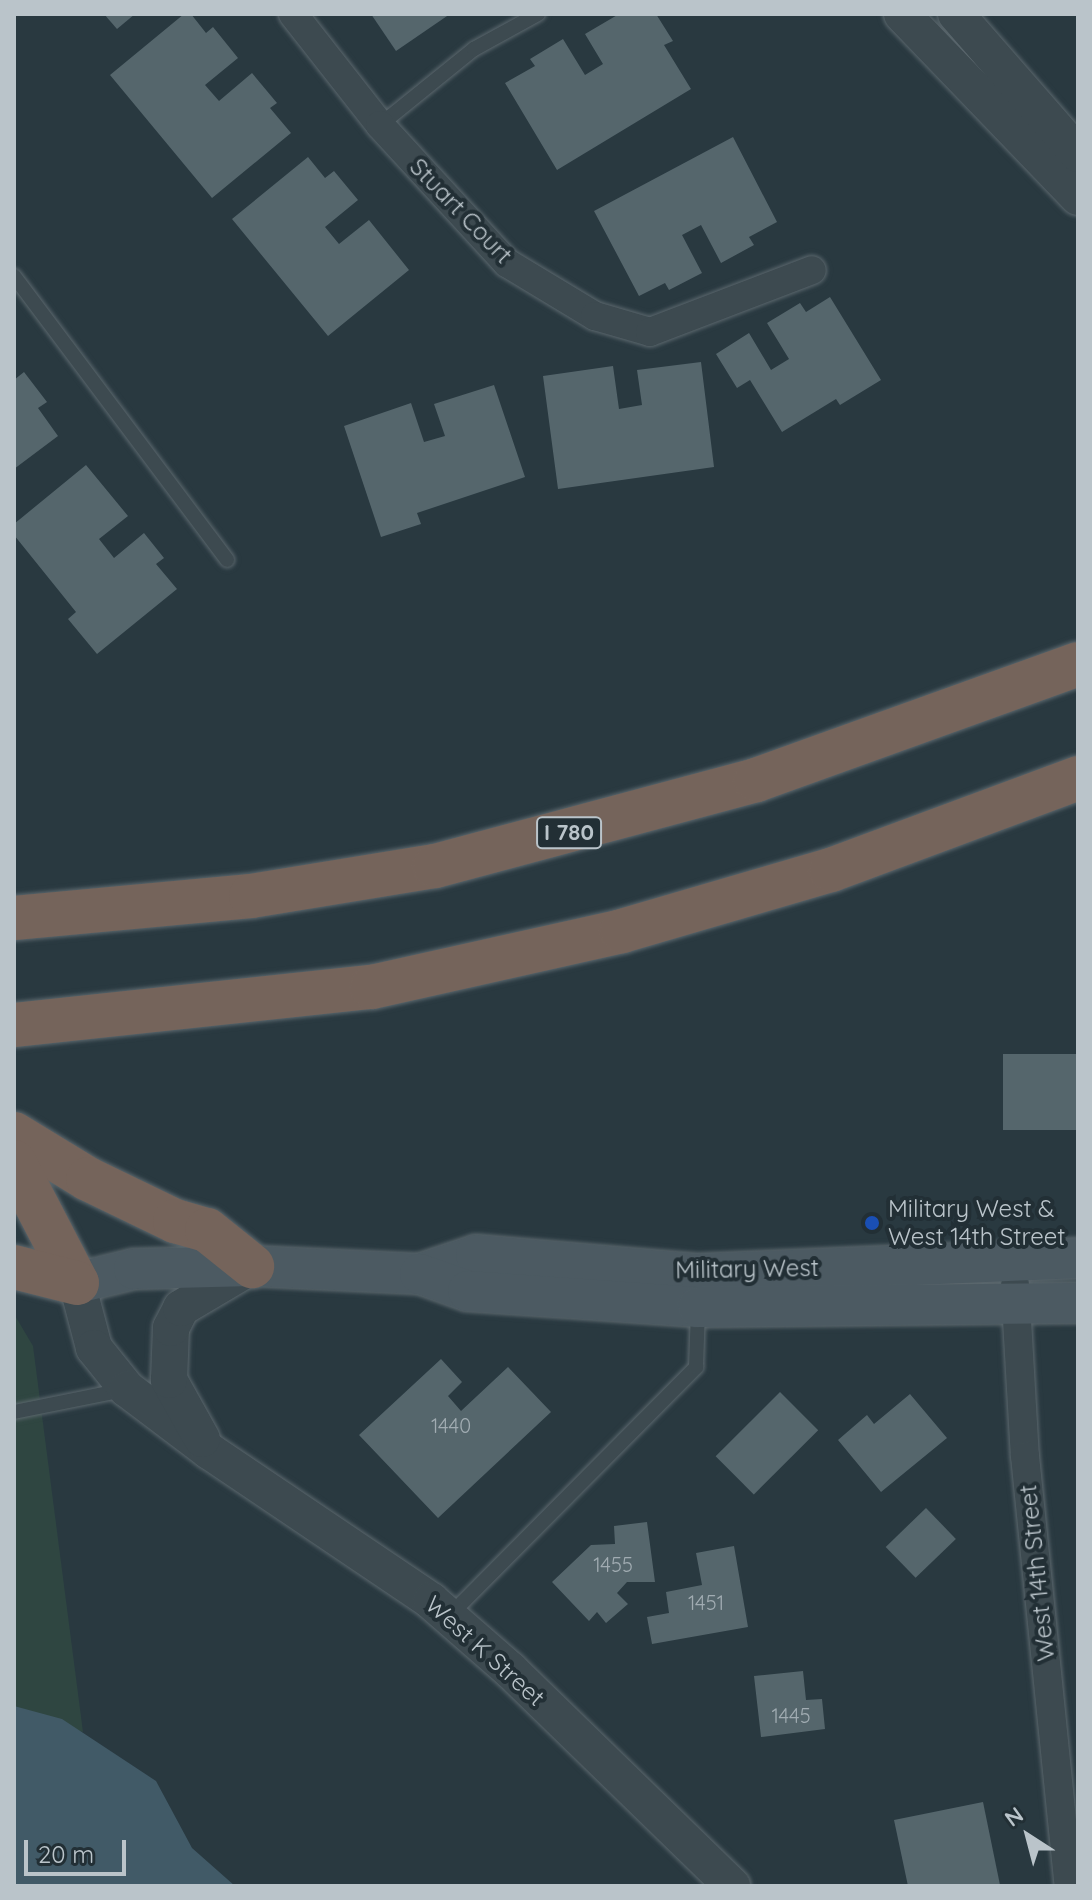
<!DOCTYPE html>
<style>
body{margin:0}
#map{position:relative;width:1092px;height:1900px;overflow:hidden;background:#293940;font-family:Quicksand,sans-serif}
div>[style]{position:absolute}
.green>*{inset:0;background:#2f4641}
.water>*{inset:0;background:#415a67}
.building>*{inset:0;background:#55666c;transform-origin:0 0}
.roads{filter:drop-shadow(0 0 2px #5b676d) drop-shadow(0 0 2px #5b676d)}
.service>*{height:14px;margin:-7px;padding:0 7px;transform-origin:7px;border-radius:7px;background:#3d4a50}
.minor>*{height:28px;margin:-14px;padding:0 14px;transform-origin:14px;border-radius:14px;background:#3d4a50}
.tertiary>*{height:36px;margin:-18px;padding:0 18px;transform-origin:18px;border-radius:18px;background:#3d4a50}
.secondary>*{height:40px;margin:-20px;padding:0 20px;transform-origin:20px;border-radius:20px;background:#4c5a62}
.motorway>*{height:44px;margin:-22px;padding:0 22px;transform-origin:22px;border-radius:22px;background:#75645b}
.dots>*{width:22px;height:22px;translate:-50% -50%;box-sizing:border-box;border:4px solid #222f35;border-radius:50%}
span{translate:-50% -50%;white-space:nowrap;text-align:center;line-height:1.15;-webkit-text-stroke:8px #222f35;paint-order:stroke}
.number-label{font-size:20px;color:#a1acb2}
.number-label span{-webkit-text-stroke-width:0}
.shield-label span{padding:2px 6px;background:#222f35;border:2px solid;border-radius:6px;-webkit-text-stroke-width:0}
.shield-label{font-size:22px;color:#bac4ca;font-weight:700}
.street-label{font-size:24px;color:#bac4ca}
.poi-label{font-size:24px;color:#bac4ca}
.left{translate:0 -50%;text-align:left}
.frame{position:absolute;inset:0;border:16px solid #bac4ca;pointer-events:none}
.north{position:absolute;left:988px;top:1796px;width:80px;height:80px;-webkit-text-stroke:6px #222f35;paint-order:stroke;rotate:324deg;font-size:22px;font-weight:700;line-height:32px;text-align:center;color:#bac4ca}
.north::after{content:'';display:block;margin:auto;width:28px;height:36px;background:#bac4ca;clip-path:polygon(50% 0,100% 100%,50% 72%,0 100%)}
.scale{position:absolute;left:24px;top:1840px;width:102px;height:36px;box-sizing:border-box;border:4px solid #bac4ca;border-top:0;padding-left:10px;font-size:24px;line-height:28px;white-space:nowrap;color:#bac4ca;-webkit-text-stroke:6px #222f35;paint-order:stroke}
</style>
<div id="map">
<div class="green">
<div style="clip-path:polygon(14px 1314px,33px 1346px,83px 1732px,14px 1710px)"></div>
</div>
<div class="water">
<div style="clip-path:polygon(14px 1706px,62px 1719px,156px 1781px,192px 1848px,235px 1886px,14px 1886px)"></div>
</div>
<div class="building">
<div style="clip-path:polygon(104px 14px,135px 14px,117px 29px)"></div>
<div style="clip-path:polygon(184px 14px,191px 14px,206px 33px,213px 27px,238px 58px,205px 85px,219px 101px,252px 73px,277px 103px,270px 108px,291px 133px,212px 198px,110px 75px)"></div>
<div style="clip-path:polygon(371px 14px,450px 14px,396px 51px)"></div>
<div style="clip-path:polygon(619px 14px,656px 14px,673px 41px,664px 45px,691px 89px,557px 170px,505px 83px,535px 66px,530px 59px,563px 39px,585px 75px,603px 64px,585px 34px)"></div>
<div style="clip-path:polygon(733px 137px,777px 222px,749px 237px,754px 245px,721px 263px,701px 225px,682px 235px,702px 273px,669px 290px,665px 283px,639px 296px,594px 211px)"></div>
<div style="clip-path:polygon(308px 157px,325px 178px,334px 171px,358px 200px,325px 227px,339px 244px,369px 220px,409px 270px,328px 336px,232px 219px)"></div>
<div style="clip-path:polygon(830px 297px,881px 380px,840px 405px,836px 399px,782px 432px,750px 380px,737px 388px,716px 354px,749px 333px,771px 370px,789px 359px,767px 323px,800px 303px,806px 312px)"></div>
<div style="clip-path:polygon(701px 362px,714px 467px,558px 489px,543px 376px,613px 366px,619px 409px,642px 405px,637px 370px)"></div>
<div style="clip-path:polygon(24px 372px,47px 402px,38px 408px,58px 436px,14px 469px,14px 380px)"></div>
<div style="clip-path:polygon(494px 385px,525px 477px,417px 513px,421px 524px,381px 537px,344px 426px,411px 403px,424px 442px,445px 436px,434px 404px)"></div>
<div style="clip-path:polygon(86px 465px,128px 516px,99px 539px,114px 558px,144px 533px,164px 558px,156px 564px,177px 589px,97px 654px,68px 619px,76px 612px,14px 535px,14px 524px)"></div>
<div style="left:1078px;top:1054px;width:76px;height:75px;rotate:90deg"></div>
<div style="clip-path:polygon(441px 1359px,462px 1382px,448px 1396px,461px 1411px,508px 1367px,551px 1412px,438px 1518px,359px 1435px)"></div>
<div style="left:780px;top:1392px;width:54px;height:91px;rotate:45deg"></div>
<div style="clip-path:polygon(910px 1394px,947px 1438px,881px 1492px,838px 1440px,867px 1415px,874px 1424px)"></div>
<div style="left:926px;top:1508px;width:43px;height:56px;rotate:46deg"></div>
<div style="clip-path:polygon(647px 1522px,655px 1582px,627px 1582px,617px 1593px,628px 1604px,606px 1623px,597px 1612px,589px 1621px,552px 1582px,591px 1545px,615px 1544px,614px 1526px)"></div>
<div style="clip-path:polygon(734px 1546px,748px 1627px,652px 1644px,647px 1617px,669px 1613px,666px 1592px,702px 1585px,696px 1553px)"></div>
<div style="clip-path:polygon(803px 1671px,806px 1700px,822px 1699px,825px 1729px,761px 1737px,754px 1676px)"></div>
<div style="clip-path:polygon(983px 1802px,1000px 1885px,908px 1886px,894px 1820px)"></div>
</div>
<div class="roads">
<div class="service">
<div style="left:380px;top:125px;width:121px;rotate:-39deg"></div>
<div style="left:474px;top:49px;width:73px;rotate:-28.7deg"></div>
<div style="left:14px;top:276px;width:355px;rotate:53.1deg"></div>
<div style="left:14px;top:1412px;width:111px;rotate:-11.4deg"></div>
<div style="left:449px;top:1616px;width:351px;rotate:-45.2deg"></div>
<div style="left:696px;top:1367px;width:57px;rotate:-88deg"></div>
</div>
<div class="minor">
<div style="left:293px;top:14px;width:141px;rotate:51.9deg"></div>
<div style="left:380px;top:125px;width:188px;rotate:47.4deg"></div>
<div style="left:507px;top:263px;width:103px;rotate:31.1deg"></div>
<div style="left:595px;top:316px;width:57px;rotate:16.2deg"></div>
<div style="left:650px;top:332px;width:173px;rotate:-20.9deg"></div>
<div style="left:1015px;top:1285px;width:171px;rotate:86.7deg"></div>
<div style="left:1025px;top:1456px;width:432px;rotate:84.2deg"></div>
</div>
<div class="tertiary">
<div style="left:902px;top:14px;width:254px;rotate:46.1deg"></div>
<div style="left:956px;top:14px;width:186px;rotate:48.9deg"></div>
<div style="left:77px;top:1283px;width:67px;rotate:75.3deg"></div>
<div style="left:94px;top:1348px;width:53px;rotate:51.2deg"></div>
<div style="left:127px;top:1389px;width:103px;rotate:37.1deg"></div>
<div style="left:209px;top:1451px;width:268px;rotate:34deg"></div>
<div style="left:431px;top:1601px;width:105px;rotate:41.1deg"></div>
<div style="left:510px;top:1670px;width:310px;rotate:44.2deg"></div>
<div style="left:202px;top:1439px;width:68px;rotate:-119.2deg"></div>
<div style="left:169px;top:1380px;width:52px;rotate:-87.8deg"></div>
<div style="left:171px;top:1328px;width:22px;rotate:-63deg"></div>
<div style="left:181px;top:1308px;width:82px;rotate:-30.6deg"></div>
</div>
<div class="secondary">
<div style="left:420px;top:1274px;width:59px;rotate:-18.7deg"></div>
<div style="left:476px;top:1255px;width:224px;rotate:4.9deg"></div>
<div style="left:699px;top:1274px;width:379px;rotate:-2.4deg"></div>
<div style="left:77px;top:1283px;width:59px;rotate:-13.8deg"></div>
<div style="left:134px;top:1269px;width:118px;rotate:-1.5deg"></div>
<div style="left:252px;top:1266px;width:168px;rotate:2.7deg"></div>
<div style="left:420px;top:1274px;width:51px;rotate:19.5deg"></div>
<div style="left:468px;top:1291px;width:231px;rotate:4deg"></div>
<div style="left:698px;top:1307px;width:380px;rotate:-0.6deg"></div>
</div>
<div class="motorway">
<div style="left:14px;top:918px;width:238px;rotate:-5.3deg"></div>
<div style="left:251px;top:896px;width:186px;rotate:-9.3deg"></div>
<div style="left:435px;top:866px;width:332px;rotate:-15deg"></div>
<div style="left:756px;top:780px;width:342px;rotate:-19.8deg"></div>
<div style="left:14px;top:1025px;width:360px;rotate:-6.1deg"></div>
<div style="left:372px;top:987px;width:256px;rotate:-12.6deg"></div>
<div style="left:622px;top:931px;width:218px;rotate:-16.3deg"></div>
<div style="left:831px;top:870px;width:264px;rotate:-20.4deg"></div>
<div style="left:14px;top:1134px;width:87px;rotate:31.3deg"></div>
<div style="left:88px;top:1179px;width:97px;rotate:25.8deg"></div>
<div style="left:175px;top:1221px;width:33px;rotate:16deg"></div>
<div style="left:207px;top:1230px;width:58px;rotate:38.7deg"></div>
<div style="left:14px;top:1162px;width:136px;rotate:62.5deg"></div>
<div style="left:14px;top:1267px;width:65px;rotate:14.3deg"></div>
</div>
</div>
<div class="dots">
<div style="left:872px;top:1223px;background:#1a4fb4"></div>
</div>
<div class="number-label">
<span style="left:451px;top:1425px">1440</span>
<span style="left:613px;top:1564px">1455</span>
<span style="left:706px;top:1602px">1451</span>
<span style="left:791px;top:1715px">1445</span>
</div>
<div class="shield-label">
<span style="left:569px;top:833px">I 780</span>
</div>
<div class="street-label">
<span style="left:461px;top:211px;rotate:46deg">Stuart Court</span>
<span style="left:747px;top:1269px;rotate:-1deg">Military West</span>
<span style="left:1037px;top:1573px;rotate:-96deg">West 14th Street</span>
<span style="left:485px;top:1651px;rotate:42deg">West K Street</span>
</div>
<div class="poi-label">
<span class="left" style="left:888px;top:1223px">Military West &amp;<br>West 14th Street</span>
</div>
<div class="frame"></div>
<div class="north">N</div>
<div class="scale">20 m</div>
</div>
